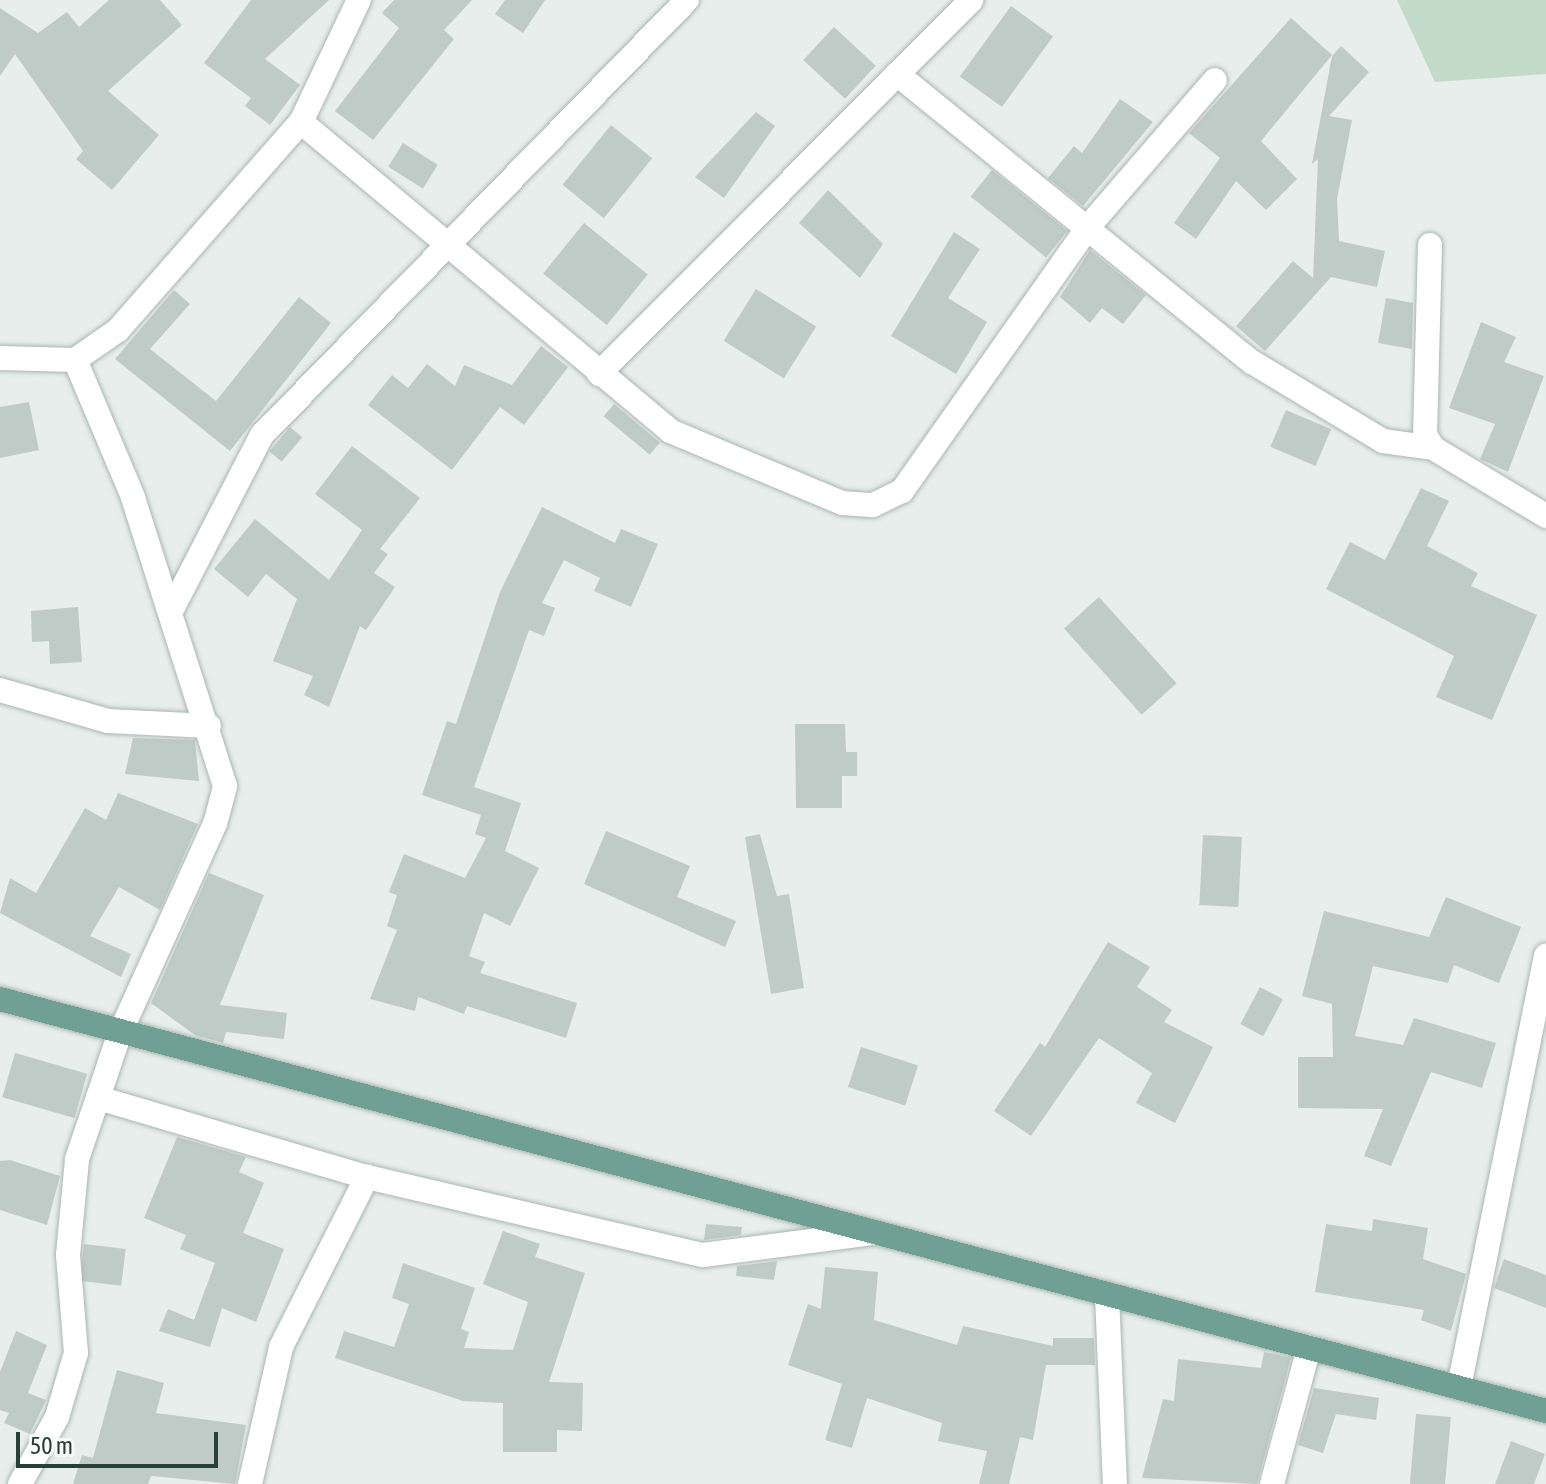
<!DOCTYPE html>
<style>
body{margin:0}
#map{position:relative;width:1546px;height:1484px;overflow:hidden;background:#e7eeeb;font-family:"Asap Condensed",sans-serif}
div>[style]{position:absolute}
.green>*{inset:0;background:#c2dcc9}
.building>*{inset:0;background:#bfcbc7;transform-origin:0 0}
.roads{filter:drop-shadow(0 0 2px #aab6b2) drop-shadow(0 0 2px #aab6b2)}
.street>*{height:24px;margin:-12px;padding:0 12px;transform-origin:12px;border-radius:12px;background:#fff}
.primary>*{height:24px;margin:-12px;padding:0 12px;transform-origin:12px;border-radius:12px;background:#709f93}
span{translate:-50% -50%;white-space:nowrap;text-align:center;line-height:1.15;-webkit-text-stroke:8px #f7faf9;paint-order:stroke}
.scale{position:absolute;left:16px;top:1432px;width:202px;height:36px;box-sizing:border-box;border:4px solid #273f38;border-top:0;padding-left:10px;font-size:24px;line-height:28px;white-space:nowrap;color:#273f38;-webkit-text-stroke:6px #f7faf9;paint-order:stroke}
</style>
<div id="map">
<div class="green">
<div style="clip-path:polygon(1397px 0,1546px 0,1546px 74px,1435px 82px)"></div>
</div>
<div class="building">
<div style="clip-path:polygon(109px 0,160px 0,182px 25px,108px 91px,159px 135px,112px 190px,76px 159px,83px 151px,15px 54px,0 76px,0 8px,38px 33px,67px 12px,79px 27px)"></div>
<div style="clip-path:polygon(251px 0,329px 0,265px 59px,300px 85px,270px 125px,245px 106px,251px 98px,204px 63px)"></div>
<div style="clip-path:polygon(394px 0,472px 0,444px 30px,454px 39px,373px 140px,335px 111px,399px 28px,382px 13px)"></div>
<div style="clip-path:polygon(505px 0,545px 0,523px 33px,495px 14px)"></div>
<div style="left:1011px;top:6px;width:52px;height:87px;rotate:36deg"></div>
<div style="clip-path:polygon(1291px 18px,1332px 55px,1261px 141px,1297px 179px,1266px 210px,1236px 181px,1196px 239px,1174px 223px,1220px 158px,1189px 133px)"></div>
<div style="left:834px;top:27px;width:57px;height:45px;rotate:43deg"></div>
<div style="clip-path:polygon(1341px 46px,1369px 72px,1329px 116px,1352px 120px,1337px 199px,1339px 241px,1385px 251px,1377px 287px,1331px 277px,1265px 351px,1236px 326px,1293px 261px,1313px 278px,1318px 159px,1312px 164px,1332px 56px)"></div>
<div style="clip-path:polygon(1120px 99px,1153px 122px,1083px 206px,1048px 178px,1074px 146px,1082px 153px)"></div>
<div style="clip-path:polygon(756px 112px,775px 126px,724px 198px,695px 177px)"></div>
<div style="left:611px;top:125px;width:53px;height:77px;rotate:39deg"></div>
<div style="left:403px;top:143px;width:41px;height:28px;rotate:32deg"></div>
<div style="left:992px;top:170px;width:97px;height:34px;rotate:39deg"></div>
<div style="clip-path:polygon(828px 190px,883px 244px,860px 278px,799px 223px)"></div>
<div style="left:584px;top:223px;width:82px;height:65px;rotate:39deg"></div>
<div style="clip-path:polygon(954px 232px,980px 249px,948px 298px,987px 322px,956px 374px,891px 336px)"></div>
<div style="clip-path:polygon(1090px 250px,1146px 295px,1123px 324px,1102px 308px,1090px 323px,1060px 297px)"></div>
<div style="left:756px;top:289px;width:71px;height:61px;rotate:32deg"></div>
<div style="clip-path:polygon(174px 290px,190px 304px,150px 349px,216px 401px,299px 297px,331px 323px,230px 451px,115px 359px)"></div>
<div style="clip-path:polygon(1386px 298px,1413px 303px,1412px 349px,1378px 343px)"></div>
<div style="clip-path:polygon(1481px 322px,1516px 337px,1504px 362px,1544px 376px,1508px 472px,1480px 459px,1495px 424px,1449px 408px)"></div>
<div style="clip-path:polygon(541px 346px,568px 367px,524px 425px,500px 407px,452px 470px,368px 405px,392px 375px,408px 388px,427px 364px,455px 386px,464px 365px,512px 385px)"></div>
<div style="clip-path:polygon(29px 402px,39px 450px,0 458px,0 407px)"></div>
<div style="left:614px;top:404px;width:60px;height:16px;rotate:40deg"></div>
<div style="left:1286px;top:410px;width:49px;height:40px;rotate:23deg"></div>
<div style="left:290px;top:427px;width:16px;height:32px;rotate:40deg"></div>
<div style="clip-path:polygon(352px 446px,420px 498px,380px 549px,388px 554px,374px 573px,395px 587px,366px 630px,360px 626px,329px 707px,304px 695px,313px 676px,273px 661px,297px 599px,266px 574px,248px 597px,214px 569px,255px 519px,329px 580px,362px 530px,315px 494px)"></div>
<div style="clip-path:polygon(1421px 488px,1449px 501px,1427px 546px,1478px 573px,1471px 586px,1537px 615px,1492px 720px,1436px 697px,1454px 656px,1326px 589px,1350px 542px,1385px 560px)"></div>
<div style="clip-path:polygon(542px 507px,615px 543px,621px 529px,658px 544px,631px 607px,594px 591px,600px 578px,564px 560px,542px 603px,555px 608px,544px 636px,529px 630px,474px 787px,521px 803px,505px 851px,539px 868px,510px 926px,484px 913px,469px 956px,485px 962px,480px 973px,577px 1003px,566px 1038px,467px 1006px,464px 1014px,418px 997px,415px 1011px,370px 999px,397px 930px,387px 926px,397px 895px,389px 892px,404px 854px,465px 878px,486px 838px,475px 834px,481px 815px,422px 795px,447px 721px,456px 724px,500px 592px)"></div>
<div style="left:1099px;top:597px;width:116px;height:47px;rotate:48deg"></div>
<div style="clip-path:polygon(78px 607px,82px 662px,50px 664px,49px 641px,32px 642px,31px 611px)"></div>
<div style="clip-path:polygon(795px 724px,845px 724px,846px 752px,857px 752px,857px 776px,842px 776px,842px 808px,796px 808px)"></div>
<div style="clip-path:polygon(133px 738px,195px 740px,199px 781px,125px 774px)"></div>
<div style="clip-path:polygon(118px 793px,198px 824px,160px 910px,119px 887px,90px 936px,131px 954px,121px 977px,0 913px,10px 878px,36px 893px,85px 808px,106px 820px)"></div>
<div style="clip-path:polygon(606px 831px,690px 866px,677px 897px,736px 921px,725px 947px,584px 884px)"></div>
<div style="clip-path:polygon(760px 834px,777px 896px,789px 894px,804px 988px,771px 994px,745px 837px)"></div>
<div style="left:1203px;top:835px;width:39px;height:70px;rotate:3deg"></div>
<div style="clip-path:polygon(209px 873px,264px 895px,220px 1005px,287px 1013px,284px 1039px,226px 1032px,223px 1043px,195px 1035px,151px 1003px)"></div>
<div style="clip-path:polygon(1446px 897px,1521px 927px,1499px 983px,1454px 965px,1448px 983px,1373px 966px,1355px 1036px,1403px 1045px,1414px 1018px,1496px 1043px,1482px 1088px,1431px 1072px,1391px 1166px,1364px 1156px,1383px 1109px,1298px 1108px,1298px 1057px,1333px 1057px,1332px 1004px,1302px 996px,1324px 911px,1429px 937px)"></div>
<div style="clip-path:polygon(1108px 942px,1150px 967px,1137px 987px,1172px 1010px,1164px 1022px,1213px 1047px,1175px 1123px,1136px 1103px,1152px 1073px,1099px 1038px,1031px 1136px,994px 1111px,1040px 1043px,1045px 1047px)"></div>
<div style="left:1260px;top:987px;width:26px;height:42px;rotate:28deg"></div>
<div style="left:861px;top:1047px;width:60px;height:42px;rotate:18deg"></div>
<div style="left:15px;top:1053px;width:75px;height:46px;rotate:16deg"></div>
<div style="clip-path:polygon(177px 1137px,246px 1157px,239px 1172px,264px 1183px,243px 1233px,284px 1249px,256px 1322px,222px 1308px,210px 1347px,159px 1331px,168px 1309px,194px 1320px,215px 1263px,180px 1249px,186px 1235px,144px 1218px)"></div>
<div style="clip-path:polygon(10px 1160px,60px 1176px,47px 1225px,0 1210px,0 1161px)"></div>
<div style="clip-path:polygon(1373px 1219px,1428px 1228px,1423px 1259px,1466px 1274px,1451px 1331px,1421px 1320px,1424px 1310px,1315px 1292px,1326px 1224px,1372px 1231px)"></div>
<div style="clip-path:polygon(706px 1224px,742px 1227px,741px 1235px,704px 1240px)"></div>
<div style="clip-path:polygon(503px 1231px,540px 1244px,535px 1257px,585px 1273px,549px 1382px,583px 1383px,582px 1431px,557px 1430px,557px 1452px,503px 1452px,503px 1403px,463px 1401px,335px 1358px,344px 1331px,394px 1347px,409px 1304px,392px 1298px,403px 1263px,475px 1288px,461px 1329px,469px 1332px,464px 1348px,513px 1350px,528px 1302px,483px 1284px)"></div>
<div style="left:84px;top:1244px;width:42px;height:37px;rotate:7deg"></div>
<div style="clip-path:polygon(1504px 1259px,1546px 1275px,1546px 1308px,1494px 1288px)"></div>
<div style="clip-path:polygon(777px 1261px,774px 1280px,736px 1276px,737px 1266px)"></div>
<div style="clip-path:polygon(825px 1267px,878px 1272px,874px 1320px,957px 1345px,963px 1326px,1053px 1346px,1053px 1338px,1094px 1338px,1095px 1365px,1046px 1365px,1033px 1440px,1020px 1437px,1009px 1484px,979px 1484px,987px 1451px,938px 1441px,942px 1423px,867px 1398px,852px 1448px,825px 1440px,842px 1384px,788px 1365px,808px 1304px,821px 1309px)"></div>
<div style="clip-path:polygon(16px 1331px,47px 1345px,28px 1393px,46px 1400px,30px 1434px,4px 1423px,9px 1413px,0 1410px,0 1372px)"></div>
<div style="clip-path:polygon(1264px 1352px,1291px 1358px,1257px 1484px,1142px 1478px,1163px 1399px,1174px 1401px,1178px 1359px,1261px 1368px)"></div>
<div style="clip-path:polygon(117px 1370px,164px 1383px,156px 1413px,246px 1425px,235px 1484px,151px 1476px,148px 1484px,73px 1484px,82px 1455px,93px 1458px)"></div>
<div style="clip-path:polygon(1314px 1388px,1379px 1398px,1376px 1420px,1336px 1414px,1323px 1453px,1298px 1445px)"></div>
<div style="left:1416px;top:1414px;width:35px;height:70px;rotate:5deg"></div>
<div style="clip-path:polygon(1511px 1441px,1545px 1454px,1534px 1484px,1495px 1484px)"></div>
</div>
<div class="roads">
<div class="street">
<div style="left:897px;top:74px;width:457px;rotate:39.1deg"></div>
<div style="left:1252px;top:362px;width:153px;rotate:31.1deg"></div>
<div style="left:1383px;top:441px;width:50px;rotate:8deg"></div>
<div style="left:301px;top:122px;width:481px;rotate:39.9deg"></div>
<div style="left:670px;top:431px;width:186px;rotate:22.7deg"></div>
<div style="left:842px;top:503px;width:31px;rotate:4deg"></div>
<div style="left:873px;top:505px;width:32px;rotate:-26deg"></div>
<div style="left:902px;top:491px;width:323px;rotate:-54.8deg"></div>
<div style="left:1088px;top:227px;width:194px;rotate:-49.2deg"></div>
<div style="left:1430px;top:245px;width:190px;rotate:91.5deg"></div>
<div style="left:1425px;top:435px;width:15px;rotate:58deg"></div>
<div style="left:1433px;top:448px;width:132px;rotate:31deg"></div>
<div style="left:0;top:358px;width:75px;rotate:1.5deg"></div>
<div style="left:75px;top:360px;width:52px;rotate:-34.9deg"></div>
<div style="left:118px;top:330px;width:277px;rotate:-48.7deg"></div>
<div style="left:301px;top:122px;width:135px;rotate:-64.6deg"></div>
<div style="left:599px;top:374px;width:528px;rotate:-45.15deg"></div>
<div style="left:171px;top:611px;width:198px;rotate:-62.7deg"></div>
<div style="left:262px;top:435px;width:608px;rotate:-45.67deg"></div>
<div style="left:0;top:690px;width:112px;rotate:16deg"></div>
<div style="left:108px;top:721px;width:101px;rotate:2.8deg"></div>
<div style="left:98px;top:1098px;width:280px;rotate:16.4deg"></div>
<div style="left:367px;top:1177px;width:345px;rotate:13.1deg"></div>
<div style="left:703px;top:1255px;width:170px;rotate:-7.4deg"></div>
<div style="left:1107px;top:1295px;width:189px;rotate:87.6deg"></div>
<div style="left:1459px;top:1387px;width:440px;rotate:-78.6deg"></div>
<div style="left:20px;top:1484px;width:77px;rotate:-61.1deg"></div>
<div style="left:57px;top:1417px;width:67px;rotate:-73.5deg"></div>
<div style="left:76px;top:1353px;width:98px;rotate:-94.7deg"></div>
<div style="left:68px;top:1255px;width:96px;rotate:-84.6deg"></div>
<div style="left:77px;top:1159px;width:133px;rotate:-71.2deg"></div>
<div style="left:120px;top:1033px;width:230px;rotate:-65.6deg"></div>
<div style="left:215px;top:824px;width:39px;rotate:-75deg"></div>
<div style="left:225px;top:786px;width:303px;rotate:-107.7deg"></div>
<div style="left:133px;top:497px;width:149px;rotate:-112.9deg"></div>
<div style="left:250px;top:1484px;width:140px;rotate:-77.2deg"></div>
<div style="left:281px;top:1347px;width:191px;rotate:-63.2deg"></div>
<div style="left:1272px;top:1484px;width:141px;rotate:-74.8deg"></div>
</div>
<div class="primary">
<div style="left:0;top:999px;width:1600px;rotate:14.92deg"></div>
</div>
</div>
<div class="scale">50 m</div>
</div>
